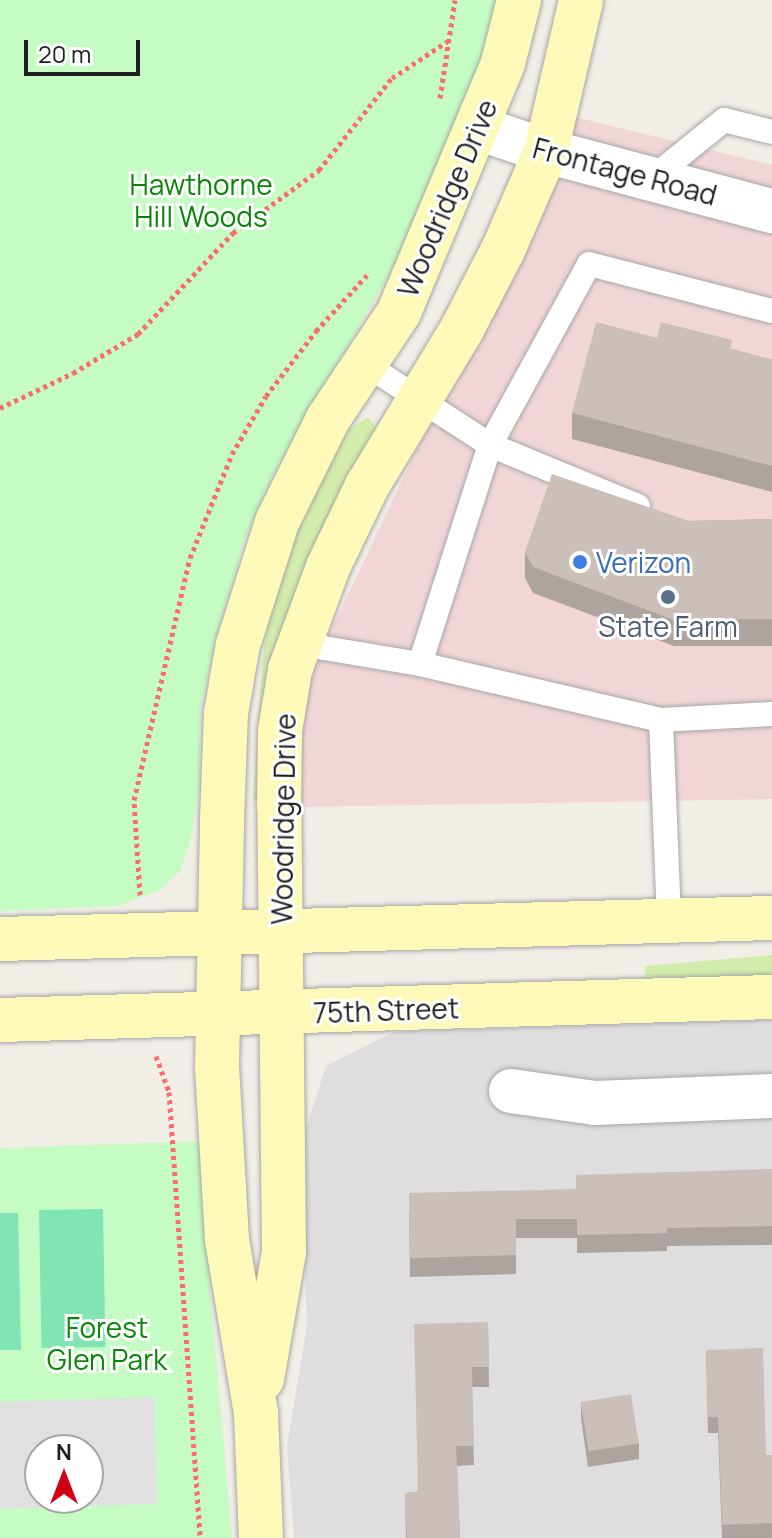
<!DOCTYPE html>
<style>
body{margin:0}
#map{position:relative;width:772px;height:1538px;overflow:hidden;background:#f1ede7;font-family:Manrope,sans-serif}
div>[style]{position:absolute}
.residential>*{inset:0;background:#dfddde}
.commercial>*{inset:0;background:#f2d6d7}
.grass>*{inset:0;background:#d2edab}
.park>*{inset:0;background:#c4fcc3}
.pitch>*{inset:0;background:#81e4b4;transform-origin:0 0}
.parking>*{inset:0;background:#e0e0e0}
.path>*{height:5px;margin-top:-2.5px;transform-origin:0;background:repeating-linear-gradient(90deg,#ff6b6a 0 4px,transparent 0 8px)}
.roads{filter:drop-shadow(0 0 2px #a7a7a7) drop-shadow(0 0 2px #a7a7a7)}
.lane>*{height:24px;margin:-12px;padding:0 12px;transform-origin:12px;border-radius:12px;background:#fff}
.street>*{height:44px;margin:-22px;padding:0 22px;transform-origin:22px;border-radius:22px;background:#fff}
.secondary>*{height:44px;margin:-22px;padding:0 22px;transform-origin:22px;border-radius:22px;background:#fdfab9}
.wall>*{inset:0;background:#aea49f}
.building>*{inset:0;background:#cabfb9;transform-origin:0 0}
.dots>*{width:22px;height:22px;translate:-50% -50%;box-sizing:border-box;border:4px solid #fff;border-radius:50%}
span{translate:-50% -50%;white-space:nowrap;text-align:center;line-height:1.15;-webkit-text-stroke:6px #fff;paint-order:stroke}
.street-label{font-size:28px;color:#202020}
.park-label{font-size:28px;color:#088706}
.shop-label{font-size:28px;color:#366cbe}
.left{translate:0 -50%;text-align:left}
.service-label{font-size:28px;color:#4e5e75}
.north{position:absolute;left:24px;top:1434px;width:80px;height:80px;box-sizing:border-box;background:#fff;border:2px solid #a6a6a6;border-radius:50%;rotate:0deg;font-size:22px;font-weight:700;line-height:32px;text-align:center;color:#202020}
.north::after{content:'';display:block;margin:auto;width:28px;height:36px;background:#d10014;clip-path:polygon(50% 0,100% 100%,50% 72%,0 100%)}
.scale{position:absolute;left:24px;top:40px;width:116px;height:36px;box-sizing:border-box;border:4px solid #202020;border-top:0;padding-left:10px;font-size:24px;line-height:28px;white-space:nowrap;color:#202020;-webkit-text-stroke:6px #fff;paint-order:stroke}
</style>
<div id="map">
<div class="residential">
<div style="clip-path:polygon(772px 1020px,772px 1538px,294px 1538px,287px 1446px,307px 1326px,300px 1147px,326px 1066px,394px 1032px)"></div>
</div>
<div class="commercial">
<div style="clip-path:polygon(575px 117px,772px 165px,772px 799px,299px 807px,299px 697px)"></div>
</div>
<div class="grass">
<div style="clip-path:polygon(368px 417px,378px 430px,259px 762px,257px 799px,253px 800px,262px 664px,271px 597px,283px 551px,345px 432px)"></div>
<div style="clip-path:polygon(772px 955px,772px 976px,645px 978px,645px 966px)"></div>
</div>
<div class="park">
<div style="clip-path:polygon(0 0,500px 0,490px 41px,428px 208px,275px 470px,246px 536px,218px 628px,201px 706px,199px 790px,191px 838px,180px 871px,160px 890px,118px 906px,0 911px)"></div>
<div style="clip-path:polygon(evenodd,205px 1141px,209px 1279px,232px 1538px,0 1538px,0 1148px,205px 1141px,40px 1450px,88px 1450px,88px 1498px,40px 1498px,40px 1450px)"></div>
</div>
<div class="pitch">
<div style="left:103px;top:1209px;width:138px;height:64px;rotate:89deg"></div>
<div style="clip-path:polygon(0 1213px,18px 1213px,21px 1350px,0 1350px)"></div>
</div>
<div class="parking">
<div style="clip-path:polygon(evenodd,154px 1397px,157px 1504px,0 1509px,0 1402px,154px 1397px,40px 1450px,88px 1450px,88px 1498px,40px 1498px,40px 1450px)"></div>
</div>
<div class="path">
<div style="left:440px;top:98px;width:99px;rotate:-81.3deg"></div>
<div style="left:0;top:408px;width:81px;rotate:-25.6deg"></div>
<div style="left:73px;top:373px;width:76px;rotate:-31deg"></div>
<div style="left:138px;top:334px;width:139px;rotate:-46.8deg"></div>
<div style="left:233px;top:233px;width:107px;rotate:-36.2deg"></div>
<div style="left:319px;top:170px;width:117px;rotate:-51.6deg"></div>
<div style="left:392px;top:78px;width:67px;rotate:-33.5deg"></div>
<div style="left:140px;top:895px;width:95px;rotate:-93.6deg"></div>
<div style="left:134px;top:800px;width:248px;rotate:-77deg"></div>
<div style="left:190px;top:558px;width:112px;rotate:-68deg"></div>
<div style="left:232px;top:454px;width:67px;rotate:-59.6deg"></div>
<div style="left:266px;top:396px;width:82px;rotate:-52.4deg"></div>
<div style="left:316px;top:331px;width:77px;rotate:-47.6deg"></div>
<div style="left:156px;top:1056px;width:38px;rotate:70deg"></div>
<div style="left:169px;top:1092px;width:447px;rotate:86deg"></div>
</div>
<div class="roads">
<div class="lane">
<div style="left:651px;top:179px;width:94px;rotate:-38.9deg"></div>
<div style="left:724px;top:120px;width:49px;rotate:14deg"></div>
<div style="left:365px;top:364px;width:149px;rotate:32.9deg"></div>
<div style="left:490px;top:445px;width:160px;rotate:22.4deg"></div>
<div style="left:299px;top:637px;width:27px;rotate:24deg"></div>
<div style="left:324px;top:648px;width:97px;rotate:9.5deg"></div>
<div style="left:420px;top:664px;width:247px;rotate:13.1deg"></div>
<div style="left:661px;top:720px;width:111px;rotate:-3.1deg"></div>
<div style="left:420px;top:664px;width:230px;rotate:-72.3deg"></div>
<div style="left:490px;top:445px;width:206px;rotate:-61.3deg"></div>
<div style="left:589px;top:264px;width:189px;rotate:14.4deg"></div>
<div style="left:661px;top:720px;width:201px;rotate:87.7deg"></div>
</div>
<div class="street">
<div style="left:478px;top:128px;width:72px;rotate:18.7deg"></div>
<div style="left:546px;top:151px;width:234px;rotate:14.9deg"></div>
<div style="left:511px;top:1091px;width:85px;rotate:8.1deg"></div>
<div style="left:595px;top:1103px;width:177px;rotate:-2.3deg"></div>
</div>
<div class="secondary">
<div style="left:0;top:939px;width:772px;rotate:-1.56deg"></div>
<div style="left:0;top:1020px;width:772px;rotate:-1.71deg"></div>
<div style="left:262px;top:1379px;width:129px;rotate:-80.2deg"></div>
<div style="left:284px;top:1252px;width:446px;rotate:-90.6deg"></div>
<div style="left:279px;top:806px;width:75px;rotate:-89.2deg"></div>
<div style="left:280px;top:731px;width:62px;rotate:-80.7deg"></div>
<div style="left:290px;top:670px;width:110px;rotate:-69.7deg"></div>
<div style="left:328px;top:567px;width:90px;rotate:-64.3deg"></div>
<div style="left:367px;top:486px;width:184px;rotate:-58.8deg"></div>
<div style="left:462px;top:329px;width:89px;rotate:-62.6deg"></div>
<div style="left:503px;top:250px;width:108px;rotate:-66.5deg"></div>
<div style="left:546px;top:151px;width:155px;rotate:-76.9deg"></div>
<div style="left:261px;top:1538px;width:125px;rotate:-92.3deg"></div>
<div style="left:256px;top:1413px;width:175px;rotate:-99.5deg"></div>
<div style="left:227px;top:1240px;width:174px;rotate:-93.3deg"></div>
<div style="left:217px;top:1066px;width:245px;rotate:-88.8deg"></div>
<div style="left:222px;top:821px;width:108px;rotate:-87.9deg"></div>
<div style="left:226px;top:713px;width:29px;rotate:-80deg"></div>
<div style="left:231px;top:684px;width:40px;rotate:-80deg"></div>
<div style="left:238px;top:645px;width:129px;rotate:-72.4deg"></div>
<div style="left:277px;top:522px;width:115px;rotate:-63.7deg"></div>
<div style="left:328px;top:419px;width:128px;rotate:-56.4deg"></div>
<div style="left:399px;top:312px;width:270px;rotate:-67.3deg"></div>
<div style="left:503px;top:63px;width:65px;rotate:-75.7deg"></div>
</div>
</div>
<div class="wall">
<div style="clip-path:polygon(732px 349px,772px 360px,772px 492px,572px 439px,572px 413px)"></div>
<div style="clip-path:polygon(772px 519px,772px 646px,674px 646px,533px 593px,525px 578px,525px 552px,689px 521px)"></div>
<div style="clip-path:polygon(772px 1169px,772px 1245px,667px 1246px,667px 1251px,577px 1253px,577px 1238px,516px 1238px,516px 1274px,410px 1277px,409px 1212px,576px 1189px)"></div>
<div style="clip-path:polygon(488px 1322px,489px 1387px,472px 1387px,474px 1465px,457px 1466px,460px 1538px,406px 1538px,405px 1493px,417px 1492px)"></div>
<div style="clip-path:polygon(706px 1350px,766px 1455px,772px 1455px,772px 1538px,722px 1538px,718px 1433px,708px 1433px)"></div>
<div style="clip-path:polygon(581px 1402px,639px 1443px,639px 1459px,588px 1467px,581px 1418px)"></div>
</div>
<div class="building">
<div style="clip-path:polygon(596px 322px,657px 338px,661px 322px,732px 340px,730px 349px,772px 360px,772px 466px,572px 413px)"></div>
<div style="clip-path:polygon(552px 474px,689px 521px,772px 519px,772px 619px,674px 620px,533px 567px,525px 552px)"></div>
<div style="clip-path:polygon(772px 1169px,772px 1226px,667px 1228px,667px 1233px,577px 1235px,577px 1219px,516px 1219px,516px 1255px,410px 1258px,409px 1193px,576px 1189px,576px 1175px)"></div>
<div style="clip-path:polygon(488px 1322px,489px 1367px,472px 1367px,474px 1446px,456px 1446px,460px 1538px,407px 1538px,405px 1493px,418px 1492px,414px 1324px)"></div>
<div style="clip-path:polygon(763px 1348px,766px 1455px,772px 1455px,772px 1523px,722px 1525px,718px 1417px,708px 1417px,706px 1350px)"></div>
<div style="left:631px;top:1394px;width:50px;height:51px;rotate:81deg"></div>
</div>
<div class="dots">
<div style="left:580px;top:562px;background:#3f7fe0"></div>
<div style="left:668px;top:597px;background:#5c6f8a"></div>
</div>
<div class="street-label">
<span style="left:625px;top:171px;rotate:15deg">Frontage Road</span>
<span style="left:447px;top:198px;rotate:-67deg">Woodridge Drive</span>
<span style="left:283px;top:819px;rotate:-89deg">Woodridge Drive</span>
<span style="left:386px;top:1010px;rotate:-2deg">75th Street</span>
</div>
<div class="park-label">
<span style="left:201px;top:200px">Hawthorne<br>Hill Woods</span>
<span style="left:107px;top:1343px">Forest<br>Glen Park</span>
</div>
<div class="shop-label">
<span class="left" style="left:596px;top:562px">Verizon</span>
</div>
<div class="service-label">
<span style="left:668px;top:626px">State Farm</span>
</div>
<div class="north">N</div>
<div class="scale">20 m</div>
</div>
